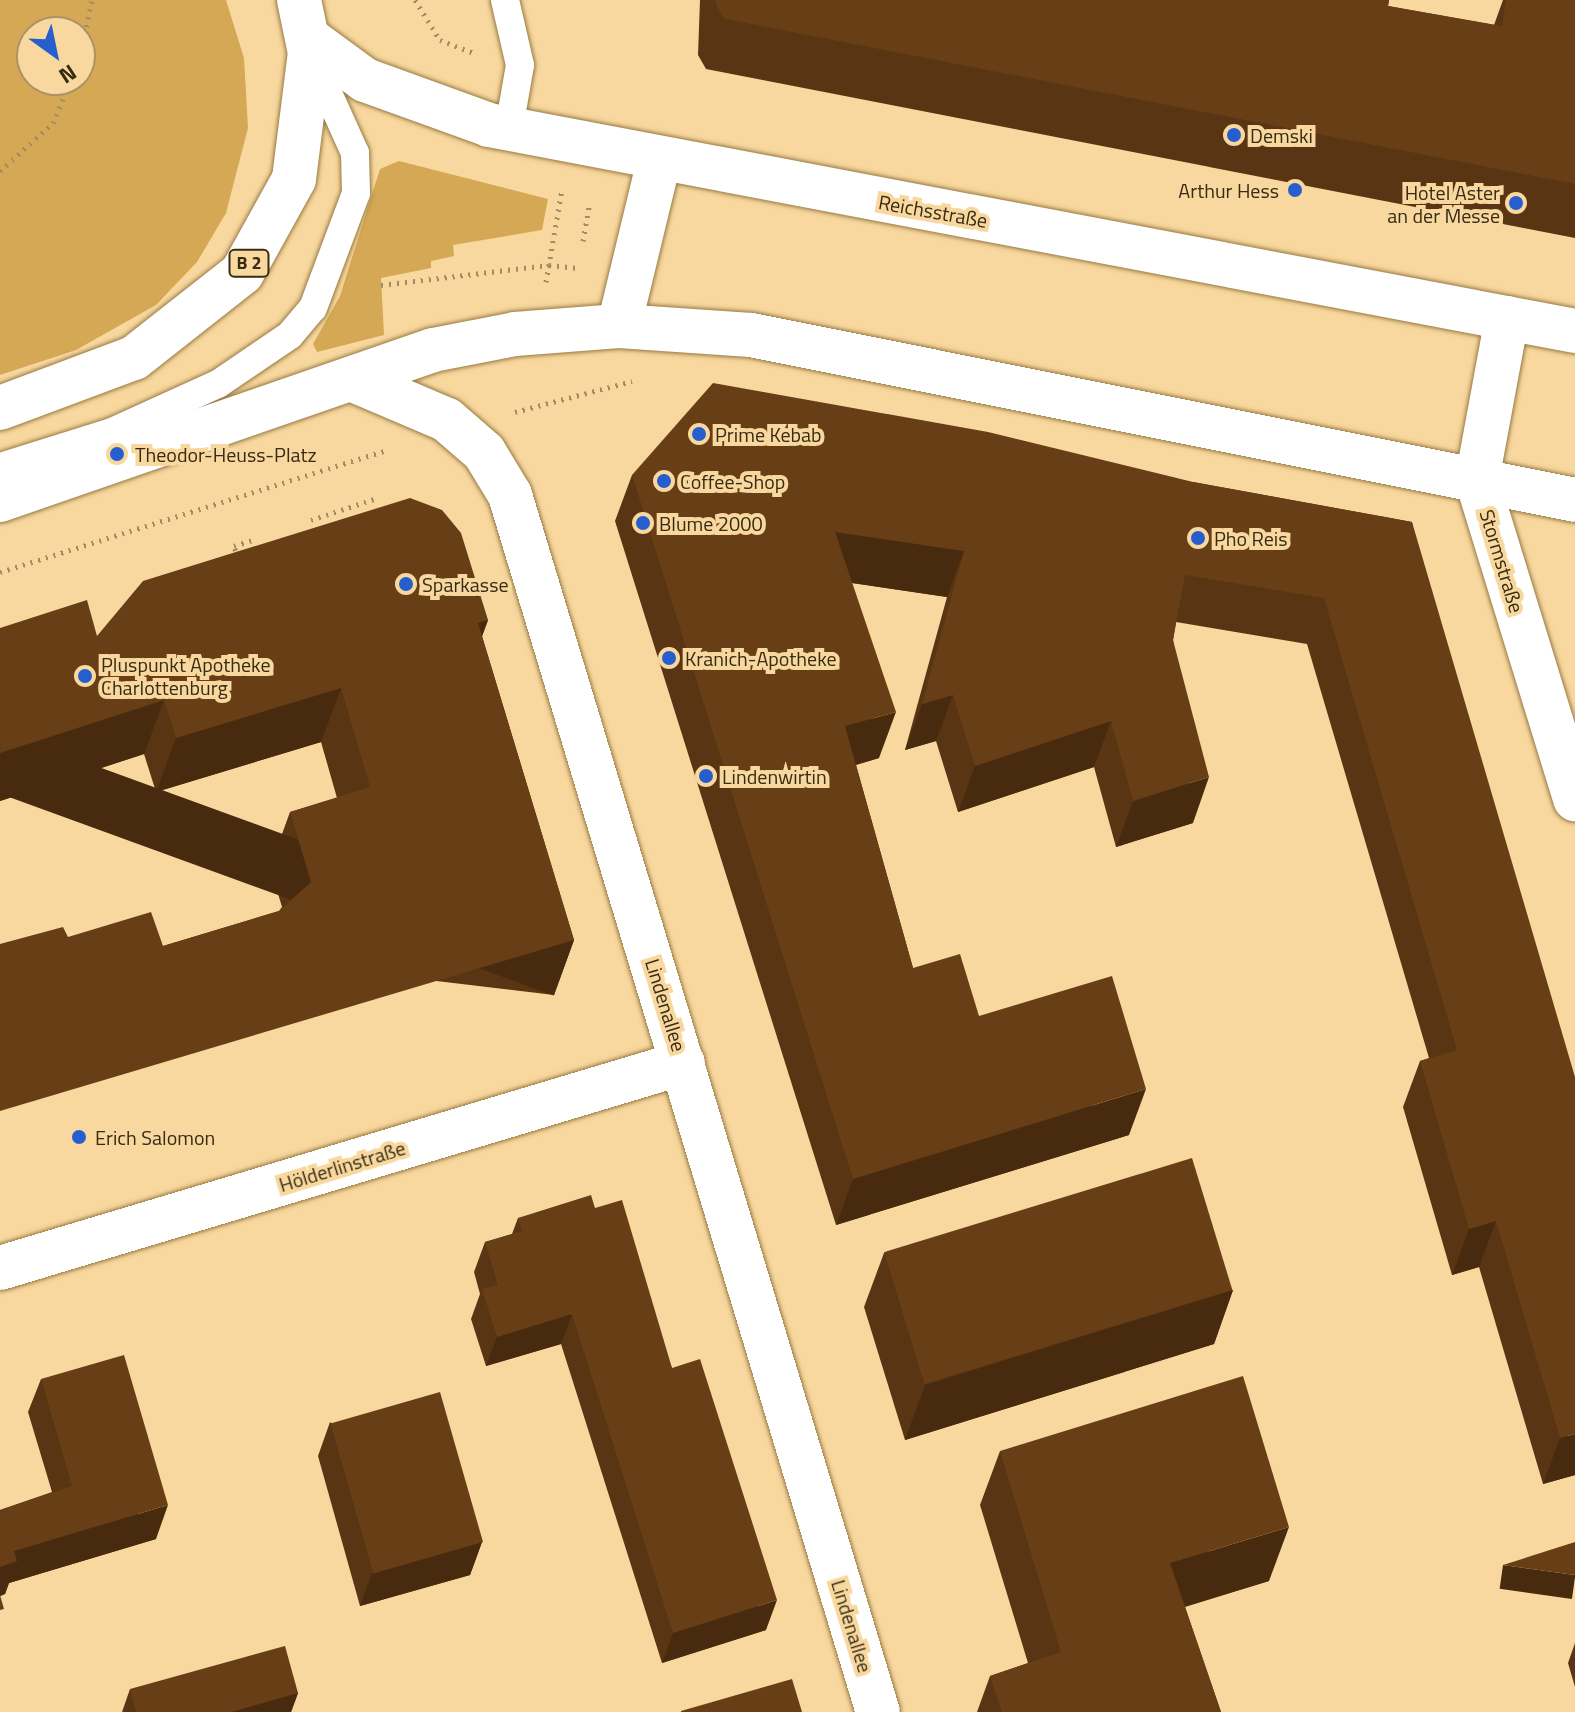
<!DOCTYPE html>
<meta charset="utf-8">
<style>
body{margin:0}
#map{position:relative;width:1575px;height:1712px;overflow:hidden;background:#f8d89e;font-family:"Titillium Web",sans-serif}
div>[style]{position:absolute}
.green>*{inset:0;background:#d4a854}
.path>*{height:5px;margin-top:-2.5px;transform-origin:0;background:repeating-linear-gradient(90deg,#a48c62 0 2px,transparent 0 8px)}
.roads{filter:drop-shadow(0 0 2px #987a43) drop-shadow(0 0 2px #987a43)}
.lane>*{height:28px;margin:-14px;padding:0 14px;transform-origin:14px;border-radius:14px;background:#fff}
.street>*{height:44px;margin:-22px;padding:0 22px;transform-origin:22px;border-radius:22px;background:#fff}
.secondary>*{height:44px;margin:-22px;padding:0 22px;transform-origin:22px;border-radius:22px;background:#fff}
.primary>*{height:44px;margin:-22px;padding:0 22px;transform-origin:22px;border-radius:22px;background:#fff}
.wall>*{inset:0;background:#593513}
.shaded-wall>*{inset:0;background:#482b0f;transform-origin:0 0}
.building>*{inset:0;background:#673e16;transform-origin:0 0}
.dots>*{width:22px;height:22px;translate:-50% -50%;box-sizing:border-box;border:4px solid #f8d89e;border-radius:50%}
span{translate:-50% -50%;white-space:nowrap;text-align:center;line-height:1.15;-webkit-text-stroke:8px #f8d89e;paint-order:stroke}
.shield-label span{padding:2px 6px;background:#f8d89e;border:2px solid;border-radius:6px;-webkit-text-stroke-width:0}
.shield-label{font-size:18px;color:#382b14;font-weight:700}
.poi-label{font-size:20px;color:#382b14}
.left{translate:0 -50%;text-align:left}
.right{translate:-100% -50%;text-align:right}
.street-label{font-size:20px;color:#382b14}
.north{position:absolute;left:16px;top:16px;width:80px;height:80px;box-sizing:border-box;background:#f8d89e;border:2px solid #ab9367;border-radius:50%;rotate:147deg;font-size:22px;font-weight:700;line-height:32px;text-align:center;color:#382b14}
.north::after{content:'';display:block;margin:auto;width:28px;height:36px;background:#265fcd;clip-path:polygon(50% 0,100% 100%,50% 72%,0 100%)}
</style>
<div id="map">
<div class="green">
<div style="clip-path:polygon(evenodd,0 0,226px 0,244px 58px,248px 128px,226px 213px,197px 262px,156px 305px,76px 350px,0 375px,0 0,32px 32px,80px 32px,80px 80px,32px 80px,32px 32px)"></div>
<div style="clip-path:polygon(399px 161px,548px 199px,542px 230px,453px 245px,454px 256px,431px 261px,431px 268px,381px 278px,384px 335px,317px 352px,313px 344px,340px 296px,380px 169px)"></div>
</div>
<div class="path">
<div style="left:415px;top:0;width:47px;rotate:58deg"></div>
<div style="left:440px;top:40px;width:36px;rotate:21deg"></div>
<div style="left:80px;top:58px;width:59px;rotate:-78.3deg"></div>
<div style="left:0;top:171px;width:72px;rotate:-42.2deg"></div>
<div style="left:53px;top:123px;width:47px;rotate:-67.3deg"></div>
<div style="left:583px;top:241px;width:35px;rotate:-80deg"></div>
<div style="left:546px;top:282px;width:94px;rotate:-80.2deg"></div>
<div style="left:381px;top:285px;width:169px;rotate:-6.8deg"></div>
<div style="left:549px;top:265px;width:29px;rotate:6deg"></div>
<div style="left:515px;top:412px;width:121px;rotate:-14.8deg"></div>
<div style="left:311px;top:520px;width:66px;rotate:-18.4deg"></div>
<div style="left:238px;top:558px;width:13px;rotate:-108deg"></div>
<div style="left:234px;top:546px;width:22px;rotate:-18deg"></div>
<div style="left:0;top:572px;width:403px;rotate:-17.5deg"></div>
</div>
<div class="roads">
<div class="lane">
<div style="left:505px;top:0;width:67px;rotate:77deg"></div>
<div style="left:520px;top:65px;width:64px;rotate:99.9deg"></div>
<div style="left:0;top:467px;width:117px;rotate:-17.4deg"></div>
<div style="left:112px;top:432px;width:116px;rotate:-24.4deg"></div>
<div style="left:218px;top:384px;width:87px;rotate:-34.2deg"></div>
<div style="left:290px;top:335px;width:35px;rotate:-50deg"></div>
<div style="left:313px;top:308px;width:123px;rotate:-69.5deg"></div>
<div style="left:356px;top:193px;width:40px;rotate:-91.4deg"></div>
<div style="left:355px;top:153px;width:107px;rotate:-114.2deg"></div>
</div>
<div class="street">
<div style="left:1507px;top:318px;width:165px;rotate:100.5deg"></div>
<div style="left:1477px;top:480px;width:334px;rotate:72.9deg"></div>
<div style="left:351px;top:379px;width:104px;rotate:23.1deg"></div>
<div style="left:447px;top:420px;width:49px;rotate:40.9deg"></div>
<div style="left:484px;top:452px;width:50px;rotate:58.8deg"></div>
<div style="left:510px;top:495px;width:1271px;rotate:73.18deg"></div>
<div style="left:0;top:1268px;width:713px;rotate:-16.71deg"></div>
</div>
<div class="secondary">
<div style="left:309px;top:39px;width:69px;rotate:36.2deg"></div>
<div style="left:365px;top:80px;width:132px;rotate:19.9deg"></div>
<div style="left:489px;top:125px;width:1105px;rotate:10.74deg"></div>
<div style="left:619px;top:326px;width:170px;rotate:-76.4deg"></div>
<div style="left:0;top:500px;width:458px;rotate:-19.1deg"></div>
<div style="left:433px;top:350px;width:84px;rotate:-11deg"></div>
<div style="left:515px;top:334px;width:104px;rotate:-4.4deg"></div>
<div style="left:619px;top:326px;width:132px;rotate:3.9deg"></div>
<div style="left:751px;top:335px;width:840px;rotate:11.32deg"></div>
</div>
<div class="primary">
<div style="left:0;top:408px;width:143px;rotate:-20.5deg"></div>
<div style="left:134px;top:358px;width:137px;rotate:-38.2deg"></div>
<div style="left:242px;top:273px;width:107px;rotate:-61deg"></div>
<div style="left:294px;top:179px;width:127px;rotate:-82.8deg"></div>
<div style="left:310px;top:53px;width:54px;rotate:-101.7deg"></div>
</div>
</div>
<div class="wall">
<div style="clip-path:polygon(700px 0,1389px 0,1388px 6px,1494px 25px,1503px 0,1575px 0,1575px 238px,706px 69px,698px 55px)"></div>
<div style="clip-path:polygon(632px 475px,1193px 482px,1412px 522px,1575px 1475px,1543px 1484px,1479px 1267px,1452px 1275px,1403px 1107px,1420px 1061px,1429px 1058px,1307px 644px,1176px 622px,1173px 640px,1193px 823px,1116px 847px,1094px 767px,958px 812px,936px 741px,905px 750px,947px 597px,852px 583px,879px 758px,856px 765px,913px 968px,979px 1016px,1129px 1135px,836px 1225px,615px 521px)"></div>
<div style="clip-path:polygon(488px 620px,482px 636px,574px 940px,554px 995px,68px 937px,163px 946px,279px 911px,282px 907px,270px 867px,290px 812px,337px 798px,321px 742px,156px 792px,144px 754px,0 801px,0 628px,97px 636px)"></div>
<div style="clip-path:polygon(595px 1208px,672px 1368px,766px 1630px,662px 1663px,561px 1344px,486px 1366px,471px 1319px,480px 1294px,474px 1272px,485px 1242px,512px 1234px,518px 1218px)"></div>
<div style="clip-path:polygon(884px 1253px,1233px 1290px,1214px 1344px,905px 1440px,864px 1307px)"></div>
<div style="clip-path:polygon(41px 1379px,156px 1539px,9px 1583px,5px 1594px,0 1596px,0 1510px,52px 1492px,28px 1412px)"></div>
<div style="clip-path:polygon(330px 1422px,482px 1542px,470px 1575px,360px 1606px,318px 1456px)"></div>
<div style="clip-path:polygon(1000px 1451px,1269px 1581px,1185px 1607px,1221px 1712px,977px 1712px,990px 1676px,1028px 1663px,980px 1505px)"></div>
<div style="clip-path:polygon(1575px 1643px,1575px 1687px,1568px 1663px)"></div>
<div style="clip-path:polygon(130px 1689px,298px 1693px,291px 1712px,122px 1712px)"></div>
</div>
<div class="shaded-wall">
<div style="clip-path:polygon(835px 532px,964px 551px,947px 597px,818px 578px)"></div>
<div style="clip-path:polygon(488px 620px,468px 675px,478px 623px)"></div>
<div style="clip-path:polygon(341px 688px,321px 742px,156px 792px,176px 738px)"></div>
<div style="clip-path:polygon(953px 695px,936px 741px,905px 750px,922px 704px)"></div>
<div style="clip-path:polygon(164px 700px,144px 754px,0 801px,0 753px)"></div>
<div style="clip-path:polygon(896px 712px,879px 758px,828px 773px,845px 726px)"></div>
<div style="clip-path:polygon(1111px 721px,1094px 767px,958px 812px,975px 766px)"></div>
<div style="clip-path:polygon(1209px 777px,1193px 823px,1116px 847px,1133px 801px)"></div>
<div style="left:574px;top:940px;width:59px;height:599px;rotate:110deg"></div>
<div style="clip-path:polygon(1146px 1089px,1129px 1135px,836px 1225px,853px 1179px)"></div>
<div style="clip-path:polygon(1496px 1221px,1479px 1267px,1452px 1275px,1469px 1229px)"></div>
<div style="clip-path:polygon(1233px 1290px,1214px 1344px,905px 1440px,925px 1385px)"></div>
<div style="clip-path:polygon(572px 1314px,561px 1344px,486px 1366px,497px 1337px)"></div>
<div style="clip-path:polygon(1575px 1434px,1575px 1475px,1543px 1484px,1560px 1438px)"></div>
<div style="clip-path:polygon(168px 1505px,156px 1539px,9px 1583px,5px 1594px,0 1596px,0 1567px,14px 1551px)"></div>
<div style="clip-path:polygon(1289px 1527px,1269px 1581px,1150px 1617px,1170px 1563px)"></div>
<div style="clip-path:polygon(482px 1542px,470px 1575px,360px 1606px,372px 1573px)"></div>
<div style="left:1503px;top:1565px;width:73px;height:24px;rotate:8deg"></div>
<div style="clip-path:polygon(777px 1600px,766px 1630px,662px 1663px,673px 1633px)"></div>
<div style="clip-path:polygon(298px 1693px,291px 1712px,231px 1712px)"></div>
</div>
<div class="building">
<div style="clip-path:polygon(716px 0,1156px 0,1162px 1px,1162px 0,1389px 0,1388px 6px,1502px 26px,1506px 0,1575px 0,1575px 184px,725px 19px,716px 5px)"></div>
<div style="clip-path:polygon(713px 383px,988px 432px,1193px 482px,1412px 522px,1575px 1077px,1575px 1434px,1560px 1438px,1496px 1221px,1469px 1229px,1420px 1061px,1457px 1050px,1324px 598px,1185px 575px,1173px 640px,1209px 777px,1133px 801px,1111px 721px,975px 766px,953px 695px,922px 704px,964px 551px,835px 532px,896px 712px,845px 726px,913px 968px,960px 954px,979px 1016px,1112px 976px,1146px 1089px,853px 1179px,632px 475px)"></div>
<div style="clip-path:polygon(410px 498px,442px 510px,461px 533px,488px 620px,478px 623px,574px 940px,0 1111px,0 944px,63px 927px,68px 937px,151px 912px,163px 946px,279px 911px,311px 882px,290px 812px,370px 787px,341px 688px,176px 738px,164px 700px,0 753px,0 628px,87px 600px,97px 636px,143px 581px)"></div>
<div style="left:1192px;top:1158px;width:138px;height:322px;rotate:73deg"></div>
<div style="clip-path:polygon(591px 1195px,595px 1208px,622px 1200px,672px 1368px,700px 1359px,777px 1600px,673px 1633px,572px 1314px,497px 1337px,482px 1289px,498px 1285px,485px 1242px,522px 1231px,518px 1218px)"></div>
<div style="clip-path:polygon(124px 1355px,168px 1505px,14px 1551px,17px 1561px,0 1567px,0 1510px,72px 1486px,41px 1379px)"></div>
<div style="clip-path:polygon(1243px 1376px,1289px 1527px,1170px 1563px,1221px 1712px,1002px 1712px,990px 1676px,1061px 1652px,1000px 1451px)"></div>
<div style="left:440px;top:1392px;width:156px;height:114px;rotate:74deg"></div>
<div style="clip-path:polygon(1575px 1542px,1575px 1575px,1503px 1565px)"></div>
<div style="clip-path:polygon(0 1595px,4px 1609px,0 1610px)"></div>
<div style="clip-path:polygon(285px 1646px,298px 1693px,231px 1712px,136px 1712px,130px 1689px)"></div>
<div style="clip-path:polygon(792px 1679px,802px 1712px,681px 1712px,681px 1711px)"></div>
</div>
<div class="dots">
<div style="left:1234px;top:135px;background:#265fcd"></div>
<div style="left:1295px;top:190px;background:#265fcd"></div>
<div style="left:1516px;top:203px;background:#265fcd"></div>
<div style="left:699px;top:434px;background:#265fcd"></div>
<div style="left:117px;top:454px;background:#265fcd"></div>
<div style="left:664px;top:481px;background:#265fcd"></div>
<div style="left:643px;top:523px;background:#265fcd"></div>
<div style="left:1198px;top:538px;background:#265fcd"></div>
<div style="left:406px;top:584px;background:#265fcd"></div>
<div style="left:669px;top:658px;background:#265fcd"></div>
<div style="left:85px;top:676px;background:#265fcd"></div>
<div style="left:706px;top:776px;background:#265fcd"></div>
<div style="left:79px;top:1137px;background:#265fcd"></div>
</div>
<div class="shield-label">
<span style="left:249px;top:263px">B 2</span>
</div>
<div class="poi-label">
<span class="left" style="left:1250px;top:135px">Demski</span>
<span class="right" style="left:1279px;top:190px">Arthur Hess</span>
<span class="right" style="left:1500px;top:204px">Hotel Aster<br>an der Messe</span>
<span class="left" style="left:715px;top:434px">Prime Kebab</span>
<span class="left" style="left:135px;top:454px">Theodor-Heuss-Platz</span>
<span class="left" style="left:680px;top:481px">Coffee-Shop</span>
<span class="left" style="left:659px;top:523px">Blume 2000</span>
<span class="left" style="left:1214px;top:538px">Pho Reis</span>
<span class="left" style="left:422px;top:584px">Sparkasse</span>
<span class="left" style="left:685px;top:658px">Kranich-Apotheke</span>
<span class="left" style="left:101px;top:676px">Pluspunkt Apotheke<br>Charlottenburg</span>
<span class="left" style="left:722px;top:776px">Lindenwirtin</span>
<span class="left" style="left:95px;top:1137px">Erich Salomon</span>
</div>
<div class="street-label">
<span style="left:933px;top:211px;rotate:10deg">Reichsstraße</span>
<span style="left:1502px;top:561px;rotate:73deg">Stormstraße</span>
<span style="left:666px;top:1005px;rotate:73deg">Lindenallee</span>
<span style="left:342px;top:1166px;rotate:-17deg">Hölderlinstraße</span>
<span style="left:852px;top:1626px;rotate:73deg">Lindenallee</span>
</div>
<div class="north">N</div>
</div>
